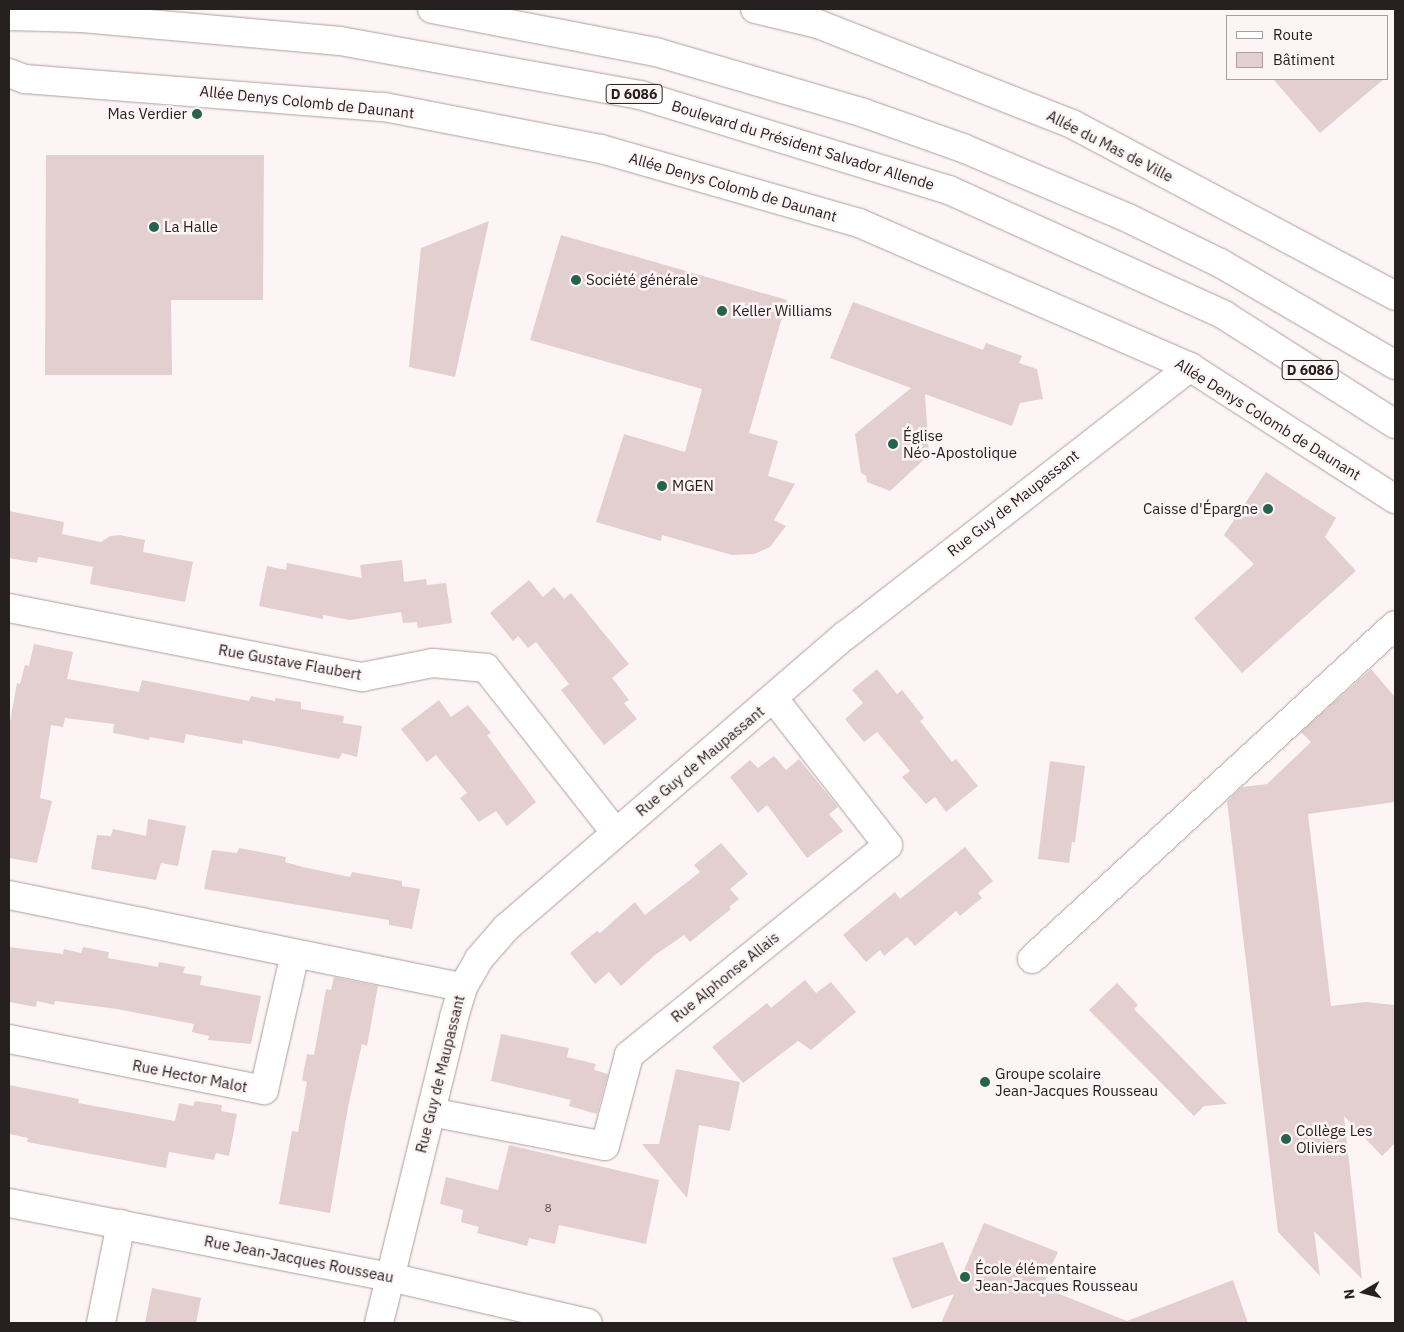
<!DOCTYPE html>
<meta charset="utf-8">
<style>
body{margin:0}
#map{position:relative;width:1404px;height:1332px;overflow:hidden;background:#fdf5f5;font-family:"IBM Plex Sans",sans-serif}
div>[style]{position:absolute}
.building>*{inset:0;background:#e3cfcf}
.roads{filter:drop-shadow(0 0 1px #af9d9d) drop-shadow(0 0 1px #af9d9d)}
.minor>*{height:28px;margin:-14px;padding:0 14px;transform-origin:14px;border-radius:14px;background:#fff}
.major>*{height:28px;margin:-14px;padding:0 14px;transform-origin:14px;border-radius:14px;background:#fff}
.dots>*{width:14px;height:14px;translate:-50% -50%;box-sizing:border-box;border:2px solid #fdf5f5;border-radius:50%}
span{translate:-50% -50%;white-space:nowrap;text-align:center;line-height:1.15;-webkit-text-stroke:5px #fdf5f5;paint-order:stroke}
.number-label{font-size:12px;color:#564c4c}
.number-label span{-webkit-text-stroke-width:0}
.shield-label span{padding:1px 4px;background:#fdf5f5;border:1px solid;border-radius:4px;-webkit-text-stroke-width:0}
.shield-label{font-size:14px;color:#272020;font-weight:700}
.street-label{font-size:15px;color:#272020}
.poi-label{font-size:15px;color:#272020}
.right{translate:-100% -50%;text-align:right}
.left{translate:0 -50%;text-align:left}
.frame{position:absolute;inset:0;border:10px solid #272020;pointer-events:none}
.legend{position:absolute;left:1226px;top:15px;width:162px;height:65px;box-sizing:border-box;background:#fdf5f5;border:1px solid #a7a0a0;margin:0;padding:6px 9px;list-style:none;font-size:15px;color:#272020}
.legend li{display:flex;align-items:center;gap:10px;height:25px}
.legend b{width:25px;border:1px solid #a7a0a0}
.north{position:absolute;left:1339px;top:1267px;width:50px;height:50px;-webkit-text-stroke:4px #fdf5f5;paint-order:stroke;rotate:262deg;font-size:14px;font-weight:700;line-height:20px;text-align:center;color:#272020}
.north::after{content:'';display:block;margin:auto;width:18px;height:22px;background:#272020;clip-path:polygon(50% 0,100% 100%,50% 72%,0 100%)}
</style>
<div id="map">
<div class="building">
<div style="clip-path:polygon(1273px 79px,1384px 79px,1320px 133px)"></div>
<div style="clip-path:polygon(46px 155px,264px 155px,263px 300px,171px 300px,172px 375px,45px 375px)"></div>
<div style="clip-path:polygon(489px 221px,455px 377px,409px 367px,421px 248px)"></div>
<div style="clip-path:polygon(561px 235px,787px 300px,749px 433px,778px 441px,768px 476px,795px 484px,774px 520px,786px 526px,770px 547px,754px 554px,732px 555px,662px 535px,661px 541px,596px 522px,624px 434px,685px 452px,702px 389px,530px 340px)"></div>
<div style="clip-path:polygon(853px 302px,983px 350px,986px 343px,1022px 356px,1019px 363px,1037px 369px,1043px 399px,1020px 403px,1012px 426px,925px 394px,929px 455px,890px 491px,867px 482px,866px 476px,861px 473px,855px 434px,911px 388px,830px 358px)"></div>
<div style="clip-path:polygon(1266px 472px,1336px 518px,1325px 537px,1356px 571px,1242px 673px,1194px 618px,1254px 564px,1224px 535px)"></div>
<div style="clip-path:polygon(9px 511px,64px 522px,62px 534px,101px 542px,110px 536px,120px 535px,145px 540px,143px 552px,193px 562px,185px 602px,90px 584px,93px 567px,38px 557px,37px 563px,9px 558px)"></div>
<div style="clip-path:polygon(402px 560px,404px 582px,426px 579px,427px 585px,446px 583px,452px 623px,418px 628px,417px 622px,403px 623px,401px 612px,350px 620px,323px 615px,323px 619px,259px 606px,267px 566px,286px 570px,287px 563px,362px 578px,360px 565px)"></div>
<div style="clip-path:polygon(529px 580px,543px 597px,554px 587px,564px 599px,571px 593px,629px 664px,612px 678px,629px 700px,624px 703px,637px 719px,604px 745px,561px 690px,569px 684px,536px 642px,528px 648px,518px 636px,513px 641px,490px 613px)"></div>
<div style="clip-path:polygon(34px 644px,73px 652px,67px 679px,139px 692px,142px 680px,249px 701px,251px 696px,275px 701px,275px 698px,301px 702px,301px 709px,344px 716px,343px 723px,362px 726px,357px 757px,342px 753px,339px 759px,243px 740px,242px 744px,186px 734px,184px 743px,150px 737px,149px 740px,113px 733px,114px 724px,65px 718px,63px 727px,51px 725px,40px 798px,52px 801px,37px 863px,9px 858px,9px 727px,17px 683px,20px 684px,25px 665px,29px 666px)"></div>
<div style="clip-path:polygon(877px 669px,897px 694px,902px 690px,924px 718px,920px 721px,952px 762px,956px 759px,978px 786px,946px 812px,935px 797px,926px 804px,902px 777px,910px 771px,877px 732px,864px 742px,845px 719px,863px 703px,852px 690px)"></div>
<div style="clip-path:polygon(1371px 669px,1395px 697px,1395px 802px,1308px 814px,1331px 1006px,1366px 1002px,1395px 1005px,1395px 1143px,1382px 1156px,1344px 1116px,1362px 1279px,1314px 1231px,1320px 1276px,1278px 1232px,1227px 801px,1242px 787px,1267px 784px,1311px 742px,1301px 732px)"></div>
<div style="clip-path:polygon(439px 700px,451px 717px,468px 705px,491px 733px,487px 735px,536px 802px,507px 826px,496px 811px,479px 822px,460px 798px,467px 793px,436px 755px,427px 762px,401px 729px)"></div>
<div style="clip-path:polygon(774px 756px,786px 770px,799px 759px,838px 807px,829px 814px,843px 831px,807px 858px,767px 805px,758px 813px,730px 777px,750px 760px,758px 768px)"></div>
<div style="clip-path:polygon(1050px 761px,1085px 766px,1075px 842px,1072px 842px,1069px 863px,1038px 859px)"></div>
<div style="clip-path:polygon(148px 819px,186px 826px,178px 866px,161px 863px,156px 880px,91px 869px,97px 835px,111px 836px,113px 829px,146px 836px)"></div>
<div style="clip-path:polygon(721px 843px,748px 874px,730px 889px,739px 899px,729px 907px,731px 909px,690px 942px,684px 935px,655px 955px,621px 986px,609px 972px,595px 984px,570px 953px,597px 931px,600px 933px,635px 902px,645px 915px,700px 872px,694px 865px)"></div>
<div style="clip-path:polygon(965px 847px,993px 881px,978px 893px,982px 898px,960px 916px,956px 911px,915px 946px,907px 937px,884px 956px,880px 950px,866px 962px,843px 935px,895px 892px,900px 899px)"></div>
<div style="clip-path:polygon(239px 848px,286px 857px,285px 862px,303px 867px,350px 877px,352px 872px,402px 881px,402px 886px,420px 889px,412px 929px,389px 925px,389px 920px,204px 889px,212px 850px,237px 853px)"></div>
<div style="clip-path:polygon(9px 947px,63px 954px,64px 949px,81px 953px,83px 947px,109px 952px,108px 958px,158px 967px,159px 962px,185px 967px,183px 973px,202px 976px,200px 985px,261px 996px,251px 1044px,208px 1040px,209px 1036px,192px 1032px,194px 1024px,117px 1009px,55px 1001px,54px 1005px,37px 1001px,36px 1007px,9px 1002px)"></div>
<div style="clip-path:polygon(334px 977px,378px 986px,367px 1046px,362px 1044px,348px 1107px,330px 1213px,279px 1204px,292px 1131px,298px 1132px,307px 1082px,302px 1080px,307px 1054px,314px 1055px,326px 989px,331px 990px)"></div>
<div style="clip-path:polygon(805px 980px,816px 993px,831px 982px,856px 1012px,811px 1050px,798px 1041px,743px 1083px,712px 1047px,767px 1003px,771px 1008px)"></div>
<div style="clip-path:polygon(1117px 983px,1138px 1005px,1134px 1009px,1227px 1104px,1204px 1106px,1194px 1116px,1089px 1010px)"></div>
<div style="clip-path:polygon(501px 1034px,569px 1048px,567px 1057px,596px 1064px,594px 1070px,608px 1074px,597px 1114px,569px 1106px,571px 1100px,491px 1081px)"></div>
<div style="clip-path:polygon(676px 1069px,740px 1082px,730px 1131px,699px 1125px,687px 1198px,642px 1144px,659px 1144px)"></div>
<div style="clip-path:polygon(9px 1085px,79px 1099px,78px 1103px,175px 1121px,179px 1103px,193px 1106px,195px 1101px,222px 1105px,221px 1111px,237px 1114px,229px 1156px,216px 1153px,214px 1160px,169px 1152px,166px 1168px,27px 1142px,28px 1138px,9px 1134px)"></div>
<div style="clip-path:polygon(509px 1145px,659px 1180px,646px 1244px,559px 1225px,555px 1244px,529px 1238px,527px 1246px,477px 1233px,479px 1227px,461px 1222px,463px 1210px,440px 1204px,446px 1177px,498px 1190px)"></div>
<div style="clip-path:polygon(984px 1223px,1058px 1252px,1042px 1287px,1127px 1321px,1233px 1280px,1248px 1323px,941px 1323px,954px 1294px,912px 1309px,892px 1258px,943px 1242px,959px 1282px)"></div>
<div style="clip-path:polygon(152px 1288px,201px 1298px,196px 1323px,145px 1323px)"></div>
</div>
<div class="roads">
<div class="minor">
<div style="left:755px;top:9px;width:65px;rotate:13.4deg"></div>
<div style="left:818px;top:24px;width:273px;rotate:21.5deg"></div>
<div style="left:1072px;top:124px;width:366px;rotate:28deg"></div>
<div style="left:9px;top:73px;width:17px;rotate:21deg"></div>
<div style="left:25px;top:79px;width:360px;rotate:4.5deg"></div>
<div style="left:384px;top:107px;width:221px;rotate:11deg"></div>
<div style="left:601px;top:149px;width:268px;rotate:16deg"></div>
<div style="left:859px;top:223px;width:361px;rotate:23.5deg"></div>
<div style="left:1190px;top:367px;width:244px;rotate:32.8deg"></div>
<div style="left:9px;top:608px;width:360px;rotate:11.1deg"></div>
<div style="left:362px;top:677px;width:72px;rotate:-11.2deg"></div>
<div style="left:433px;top:663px;width:53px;rotate:5.4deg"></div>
<div style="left:486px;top:668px;width:209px;rotate:51.8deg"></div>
<div style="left:9px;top:895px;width:463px;rotate:11.5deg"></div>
<div style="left:1032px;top:959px;width:493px;rotate:-42.6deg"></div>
<div style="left:9px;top:1039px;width:260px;rotate:11.3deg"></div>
<div style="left:264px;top:1090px;width:139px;rotate:-77.2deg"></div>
<div style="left:431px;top:1112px;width:177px;rotate:11.1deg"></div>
<div style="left:605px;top:1146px;width:94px;rotate:-75.2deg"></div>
<div style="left:629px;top:1055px;width:333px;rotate:-39deg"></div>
<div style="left:888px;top:845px;width:185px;rotate:-128deg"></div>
<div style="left:9px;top:1203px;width:388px;rotate:11deg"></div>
<div style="left:390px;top:1277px;width:203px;rotate:13.1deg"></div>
<div style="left:101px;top:1323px;width:101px;rotate:-78.6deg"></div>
<div style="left:379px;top:1323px;width:315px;rotate:-76.2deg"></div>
<div style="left:454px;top:1017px;width:31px;rotate:-73deg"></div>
<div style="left:463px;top:987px;width:32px;rotate:-60deg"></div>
<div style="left:479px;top:959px;width:41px;rotate:-48.9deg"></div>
<div style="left:506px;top:928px;width:449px;rotate:-40.8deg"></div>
<div style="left:846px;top:635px;width:436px;rotate:-37.9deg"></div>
</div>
<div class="major">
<div style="left:432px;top:9px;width:228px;rotate:10.9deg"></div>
<div style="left:656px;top:52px;width:217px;rotate:16.3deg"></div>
<div style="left:864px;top:113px;width:105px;rotate:19.5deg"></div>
<div style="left:963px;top:148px;width:181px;rotate:23deg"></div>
<div style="left:1130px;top:219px;width:100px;rotate:26.1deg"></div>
<div style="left:1220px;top:263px;width:203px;rotate:30.2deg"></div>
<div style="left:9px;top:16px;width:73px;rotate:1.6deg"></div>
<div style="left:82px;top:18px;width:259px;rotate:5.1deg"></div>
<div style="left:340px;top:41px;width:305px;rotate:10.2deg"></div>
<div style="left:640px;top:95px;width:323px;rotate:17.1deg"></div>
<div style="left:949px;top:190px;width:302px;rotate:24.4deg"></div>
<div style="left:1224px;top:315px;width:203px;rotate:32.5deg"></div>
</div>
</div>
<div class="dots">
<div style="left:197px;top:114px;background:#26634e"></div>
<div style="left:154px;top:227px;background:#26634e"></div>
<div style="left:576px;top:280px;background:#26634e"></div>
<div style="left:722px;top:311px;background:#26634e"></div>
<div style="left:893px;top:444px;background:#26634e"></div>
<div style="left:662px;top:486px;background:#26634e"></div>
<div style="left:1268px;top:509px;background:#26634e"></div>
<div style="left:985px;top:1082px;background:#26634e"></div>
<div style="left:1286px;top:1139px;background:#26634e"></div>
<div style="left:965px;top:1277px;background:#26634e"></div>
</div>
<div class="number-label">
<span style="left:548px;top:1208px">8</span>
</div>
<div class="shield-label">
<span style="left:634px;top:94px">D 6086</span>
<span style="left:1310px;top:370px">D 6086</span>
</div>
<div class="street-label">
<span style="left:307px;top:102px;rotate:6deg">Allée Denys Colomb de Daunant</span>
<span style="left:803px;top:145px;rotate:17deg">Boulevard du Président Salvador Allende</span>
<span style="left:1110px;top:146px;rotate:27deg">Allée du Mas de Ville</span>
<span style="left:733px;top:187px;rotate:16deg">Allée Denys Colomb de Daunant</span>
<span style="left:1268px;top:419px;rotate:32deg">Allée Denys Colomb de Daunant</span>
<span style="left:1013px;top:503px;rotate:-38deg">Rue Guy de Maupassant</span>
<span style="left:290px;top:662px;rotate:10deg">Rue Gustave Flaubert</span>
<span style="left:700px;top:761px;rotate:-40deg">Rue Guy de Maupassant</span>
<span style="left:725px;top:977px;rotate:-39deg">Rue Alphonse Allais</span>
<span style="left:440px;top:1074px;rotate:-76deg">Rue Guy de Maupassant</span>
<span style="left:190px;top:1076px;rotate:11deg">Rue Hector Malot</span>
<span style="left:299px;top:1259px;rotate:11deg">Rue Jean-Jacques Rousseau</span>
</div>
<div class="poi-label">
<span class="right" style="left:187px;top:114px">Mas Verdier</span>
<span class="left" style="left:164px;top:227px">La Halle</span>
<span class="left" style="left:586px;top:280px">Société générale</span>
<span class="left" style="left:732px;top:311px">Keller Williams</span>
<span class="left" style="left:903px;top:444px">Église<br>Néo-Apostolique</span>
<span class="left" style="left:672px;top:486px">MGEN</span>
<span class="right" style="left:1258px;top:509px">Caisse d'Épargne</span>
<span class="left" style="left:995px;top:1082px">Groupe scolaire<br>Jean-Jacques Rousseau</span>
<span class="left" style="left:1296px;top:1139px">Collège Les<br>Oliviers</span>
<span class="left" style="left:975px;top:1277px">École élémentaire<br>Jean-Jacques Rousseau</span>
</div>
<div class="frame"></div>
<ul class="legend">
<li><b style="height:6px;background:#fff"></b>Route</li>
<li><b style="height:14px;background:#e3cfcf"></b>Bâtiment</li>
</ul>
<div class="north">N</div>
</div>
